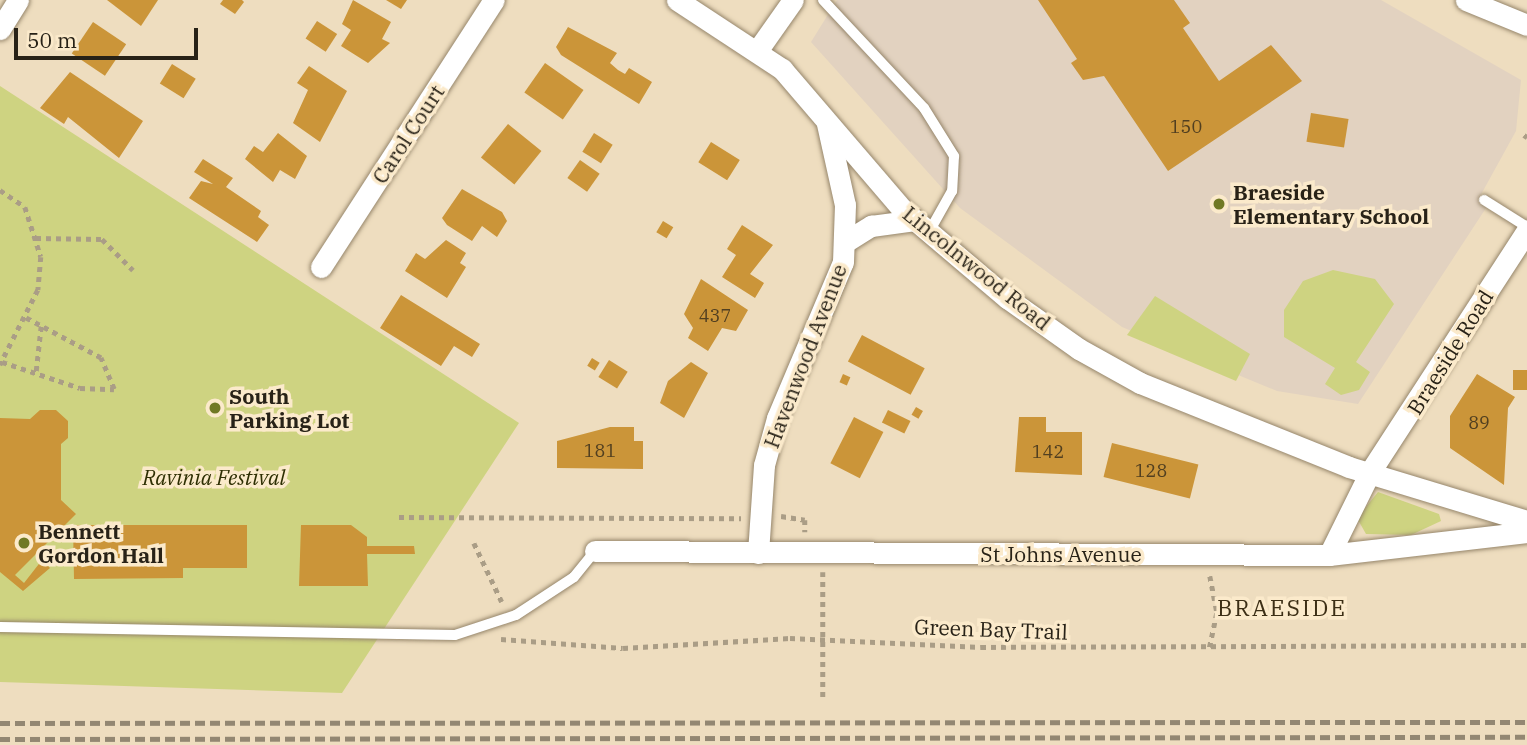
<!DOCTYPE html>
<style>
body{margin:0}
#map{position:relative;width:1527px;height:745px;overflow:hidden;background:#eeddbf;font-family:"IBM Plex Serif",serif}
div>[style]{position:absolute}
.education>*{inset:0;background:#e2d2c0}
.green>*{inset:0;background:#ced381}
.building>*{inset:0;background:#cb9539;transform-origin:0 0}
.path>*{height:4.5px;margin-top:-2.25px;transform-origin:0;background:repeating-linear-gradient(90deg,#aa9d86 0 5px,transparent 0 10px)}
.roads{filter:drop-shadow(0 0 2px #96866b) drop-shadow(0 0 2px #96866b)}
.service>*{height:10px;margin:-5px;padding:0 5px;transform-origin:5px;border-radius:5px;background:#fff}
.minor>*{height:21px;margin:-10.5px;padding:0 10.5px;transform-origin:10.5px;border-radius:10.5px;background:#fff}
.rail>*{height:5px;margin-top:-2.5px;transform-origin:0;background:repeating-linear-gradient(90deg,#938772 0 10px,transparent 0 15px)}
.dots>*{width:19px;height:19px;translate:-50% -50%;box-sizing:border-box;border:4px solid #fbeacb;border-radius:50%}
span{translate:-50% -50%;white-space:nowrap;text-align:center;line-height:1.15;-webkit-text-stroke:7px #fbeacb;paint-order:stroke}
.number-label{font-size:18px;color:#513f20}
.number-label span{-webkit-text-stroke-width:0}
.street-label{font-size:21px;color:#282217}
.poi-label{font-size:21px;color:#282217;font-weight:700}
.left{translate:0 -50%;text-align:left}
.park-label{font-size:21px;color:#2d2e02;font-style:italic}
.neighbourhood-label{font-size:23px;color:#3d2f16;letter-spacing:2px}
.scale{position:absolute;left:14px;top:28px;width:184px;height:32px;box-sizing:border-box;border:4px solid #282217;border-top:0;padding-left:9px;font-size:21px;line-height:24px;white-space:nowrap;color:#282217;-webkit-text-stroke:5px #fbeacb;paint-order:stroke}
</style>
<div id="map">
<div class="education">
<div style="clip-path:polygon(837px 0,1381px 0,1521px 80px,1516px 131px,1478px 200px,1486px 208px,1358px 404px,1277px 391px,1122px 327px,960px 208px,811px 42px)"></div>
</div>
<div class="green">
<div style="clip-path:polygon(0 86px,519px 423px,342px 693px,0 682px)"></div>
<div style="clip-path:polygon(1333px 270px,1375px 279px,1394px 304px,1356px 362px,1370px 372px,1359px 390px,1341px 395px,1325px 384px,1335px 368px,1284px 337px,1284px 310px,1303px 281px)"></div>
<div style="clip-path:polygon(1155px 296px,1250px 354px,1236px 381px,1127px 335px)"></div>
<div style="clip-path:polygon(1378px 492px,1439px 514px,1441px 521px,1411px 535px,1366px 534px,1357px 518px)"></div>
</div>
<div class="building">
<div style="clip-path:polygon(107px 0,158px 0,141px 26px)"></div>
<div style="clip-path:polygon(223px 0,242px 0,244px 2px,235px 14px,220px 4px)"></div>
<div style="clip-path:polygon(353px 0,391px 22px,382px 39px,390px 43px,368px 63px,341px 46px,351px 30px,342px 24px)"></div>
<div style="clip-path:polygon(386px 0,407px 0,401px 9px)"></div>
<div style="clip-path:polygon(1038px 0,1174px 0,1190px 23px,1183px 28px,1219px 81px,1271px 45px,1302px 81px,1168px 171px,1104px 76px,1083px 80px,1071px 63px,1077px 59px)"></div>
<div style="left:317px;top:21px;width:24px;height:21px;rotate:33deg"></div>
<div style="left:93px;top:22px;width:40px;height:38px;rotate:34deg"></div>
<div style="clip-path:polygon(568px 27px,617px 53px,610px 63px,618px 70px,625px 74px,629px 68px,652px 82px,639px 104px,561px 55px,556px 47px)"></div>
<div style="left:545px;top:63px;width:47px;height:36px;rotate:35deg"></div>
<div style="left:172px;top:64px;width:28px;height:23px;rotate:32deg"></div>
<div style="clip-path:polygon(309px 66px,347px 91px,320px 142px,293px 123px,308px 90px,297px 83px)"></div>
<div style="clip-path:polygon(70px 72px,143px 121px,119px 158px,68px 117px,64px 124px,40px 108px)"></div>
<div style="left:1311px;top:113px;width:38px;height:29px;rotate:9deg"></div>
<div style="left:508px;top:124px;width:43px;height:43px;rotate:39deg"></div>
<div style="clip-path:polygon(278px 133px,307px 156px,295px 179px,280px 170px,273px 182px,245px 159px,254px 146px,263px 152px)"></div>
<div style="left:594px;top:133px;width:22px;height:22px;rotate:32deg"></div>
<div style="left:711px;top:142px;width:34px;height:24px;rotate:32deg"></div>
<div style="clip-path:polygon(203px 159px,233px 178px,226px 187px,261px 211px,258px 217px,269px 225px,257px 242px,189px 198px,201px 181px,213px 184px,194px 172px)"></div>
<div style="left:580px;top:160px;width:24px;height:22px;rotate:35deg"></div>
<div style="clip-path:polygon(462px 189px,502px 212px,507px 221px,497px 237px,482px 226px,472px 241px,447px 225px,442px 218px)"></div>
<div style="left:663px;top:221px;width:12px;height:13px;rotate:31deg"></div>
<div style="clip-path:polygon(742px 225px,773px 245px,750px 274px,764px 283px,755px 298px,722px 277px,736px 255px,727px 249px)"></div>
<div style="clip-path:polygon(446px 240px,466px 253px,460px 263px,466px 267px,447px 298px,405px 271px,416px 253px,425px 259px)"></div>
<div style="clip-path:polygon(701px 279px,748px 310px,736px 331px,722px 328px,708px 351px,688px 338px,693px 328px,684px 314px)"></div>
<div style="clip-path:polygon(401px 295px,480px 344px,472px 357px,454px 346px,441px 366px,380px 328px)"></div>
<div style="left:862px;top:335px;width:71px;height:30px;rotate:28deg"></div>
<div style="left:592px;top:358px;width:9px;height:9px;rotate:32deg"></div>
<div style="left:609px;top:360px;width:22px;height:20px;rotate:32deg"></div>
<div style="clip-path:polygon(691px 362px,708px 373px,684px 418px,660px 403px,668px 381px)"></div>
<div style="left:1513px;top:370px;width:14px;height:20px"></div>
<div style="left:843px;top:374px;width:8px;height:9px;rotate:23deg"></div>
<div style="clip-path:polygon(1477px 374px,1515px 397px,1508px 408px,1504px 485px,1450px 448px,1450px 416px)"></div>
<div style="left:916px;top:407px;width:8px;height:9px;rotate:30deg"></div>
<div style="clip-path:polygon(40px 410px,56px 410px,68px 421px,68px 438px,61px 444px,61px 500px,76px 514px,15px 575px,24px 583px,42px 560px,50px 568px,23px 591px,0 572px,0 418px,30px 419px)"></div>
<div style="left:888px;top:410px;width:25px;height:14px;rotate:26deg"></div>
<div style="left:854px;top:417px;width:33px;height:52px;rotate:27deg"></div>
<div style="clip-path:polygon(1019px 417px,1046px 417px,1046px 432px,1082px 432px,1082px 475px,1015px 472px)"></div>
<div style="clip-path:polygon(610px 427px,634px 427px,634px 441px,643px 441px,643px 469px,557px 468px,557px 441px)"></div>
<div style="left:1112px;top:443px;width:89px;height:35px;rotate:14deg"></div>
<div style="clip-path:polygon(73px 525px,247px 525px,247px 568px,183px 568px,183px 578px,74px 579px)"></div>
<div style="clip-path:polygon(301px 525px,351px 525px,367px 537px,367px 546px,414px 546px,415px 554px,367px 554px,368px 586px,299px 586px)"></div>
</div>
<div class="path">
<div style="left:1524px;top:135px;width:4px;rotate:34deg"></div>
<div style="left:0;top:190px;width:30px;rotate:34deg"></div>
<div style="left:25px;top:207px;width:52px;rotate:72.3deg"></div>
<div style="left:41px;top:257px;width:33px;rotate:95deg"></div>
<div style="left:38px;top:290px;width:84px;rotate:116.9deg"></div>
<div style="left:36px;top:238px;width:66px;rotate:0.9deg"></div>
<div style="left:102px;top:239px;width:44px;rotate:45deg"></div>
<div style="left:2px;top:362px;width:82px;rotate:18.4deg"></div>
<div style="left:80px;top:388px;width:34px;rotate:2deg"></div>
<div style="left:114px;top:389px;width:34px;rotate:-113deg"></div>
<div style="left:101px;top:358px;width:85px;rotate:-151.9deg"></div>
<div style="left:36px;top:371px;width:45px;rotate:-83.7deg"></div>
<div style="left:781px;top:516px;width:24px;rotate:9deg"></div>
<div style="left:805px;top:520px;width:12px;rotate:90deg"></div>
<div style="left:399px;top:517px;width:342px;rotate:0.2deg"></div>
<div style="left:474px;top:543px;width:65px;rotate:64.6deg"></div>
<div style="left:823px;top:572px;width:129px;rotate:90deg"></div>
<div style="left:1210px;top:576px;width:38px;rotate:79deg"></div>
<div style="left:1217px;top:613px;width:35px;rotate:102deg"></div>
<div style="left:501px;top:639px;width:122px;rotate:4.2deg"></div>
<div style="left:623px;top:648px;width:167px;rotate:-3.4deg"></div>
<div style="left:790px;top:638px;width:191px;rotate:2.7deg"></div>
<div style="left:981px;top:647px;width:546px;rotate:-0.21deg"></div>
</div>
<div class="roads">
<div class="service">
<div style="left:823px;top:0;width:148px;rotate:46.9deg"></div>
<div style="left:924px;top:108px;width:57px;rotate:58deg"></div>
<div style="left:954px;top:156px;width:35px;rotate:93deg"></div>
<div style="left:952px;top:191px;width:47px;rotate:119.3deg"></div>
<div style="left:1484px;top:200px;width:51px;rotate:32.1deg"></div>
<div style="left:0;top:627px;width:455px;rotate:1deg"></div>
<div style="left:455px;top:635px;width:64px;rotate:-18.2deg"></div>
<div style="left:516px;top:615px;width:69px;rotate:-33.2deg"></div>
<div style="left:574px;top:577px;width:33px;rotate:-51deg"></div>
</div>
<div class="minor">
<div style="left:677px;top:0;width:126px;rotate:33.3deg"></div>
<div style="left:782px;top:69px;width:184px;rotate:49.4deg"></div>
<div style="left:902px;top:209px;width:138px;rotate:40.3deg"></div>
<div style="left:1007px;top:298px;width:88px;rotate:35.3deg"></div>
<div style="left:1079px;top:349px;width:70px;rotate:29.1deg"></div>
<div style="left:1140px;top:383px;width:225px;rotate:21.9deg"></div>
<div style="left:1349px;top:467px;width:186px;rotate:16.9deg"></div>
<div style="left:1466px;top:0;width:66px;rotate:22.3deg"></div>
<div style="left:0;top:29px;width:34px;rotate:-58deg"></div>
<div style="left:757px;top:51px;width:62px;rotate:-54.8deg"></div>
<div style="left:845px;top:242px;width:31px;rotate:-32deg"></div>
<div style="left:871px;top:226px;width:44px;rotate:-7.8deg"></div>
<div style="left:321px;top:267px;width:318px;rotate:-57.1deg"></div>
<div style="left:595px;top:551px;width:734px;rotate:0.31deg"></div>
<div style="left:1329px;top:555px;width:199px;rotate:-6.6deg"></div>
<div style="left:758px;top:553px;width:88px;rotate:-86.1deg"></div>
<div style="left:764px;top:465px;width:49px;rotate:-74.5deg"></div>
<div style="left:777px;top:418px;width:169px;rotate:-67.1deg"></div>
<div style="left:843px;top:262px;width:57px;rotate:-88deg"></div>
<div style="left:845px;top:205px;width:83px;rotate:-102.5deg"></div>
<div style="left:1329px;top:555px;width:93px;rotate:-63.7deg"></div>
<div style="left:1370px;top:472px;width:288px;rotate:-57deg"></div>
</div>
</div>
<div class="rail">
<div style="left:0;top:723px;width:1527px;rotate:-0.04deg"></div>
<div style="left:0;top:739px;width:1527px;rotate:-0.08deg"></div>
</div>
<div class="dots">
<div style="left:1219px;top:204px;background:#707924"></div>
<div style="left:215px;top:408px;background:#707924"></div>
<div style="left:24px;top:543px;background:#707924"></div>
</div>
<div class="number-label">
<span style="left:1186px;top:127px">150</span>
<span style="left:715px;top:316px">437</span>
<span style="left:1479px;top:423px">89</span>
<span style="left:600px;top:451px">181</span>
<span style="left:1048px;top:452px">142</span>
<span style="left:1151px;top:471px">128</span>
</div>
<div class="street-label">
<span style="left:408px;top:134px;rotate:-57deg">Carol Court</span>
<span style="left:977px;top:268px;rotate:39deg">Lincolnwood Road</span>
<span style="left:1450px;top:352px;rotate:-58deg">Braeside Road</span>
<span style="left:805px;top:356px;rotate:-69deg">Havenwood Avenue</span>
<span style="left:1061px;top:554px">St Johns Avenue</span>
<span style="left:991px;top:629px;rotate:2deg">Green Bay Trail</span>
</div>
<div class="poi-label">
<span class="left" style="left:1233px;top:204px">Braeside<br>Elementary School</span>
<span class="left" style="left:229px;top:408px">South<br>Parking Lot</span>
<span class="left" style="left:38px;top:543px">Bennett<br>Gordon Hall</span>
</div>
<div class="park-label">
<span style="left:214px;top:477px">Ravinia Festival</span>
</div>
<div class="neighbourhood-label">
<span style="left:1282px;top:607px">BRAESIDE</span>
</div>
<div class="scale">50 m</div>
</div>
